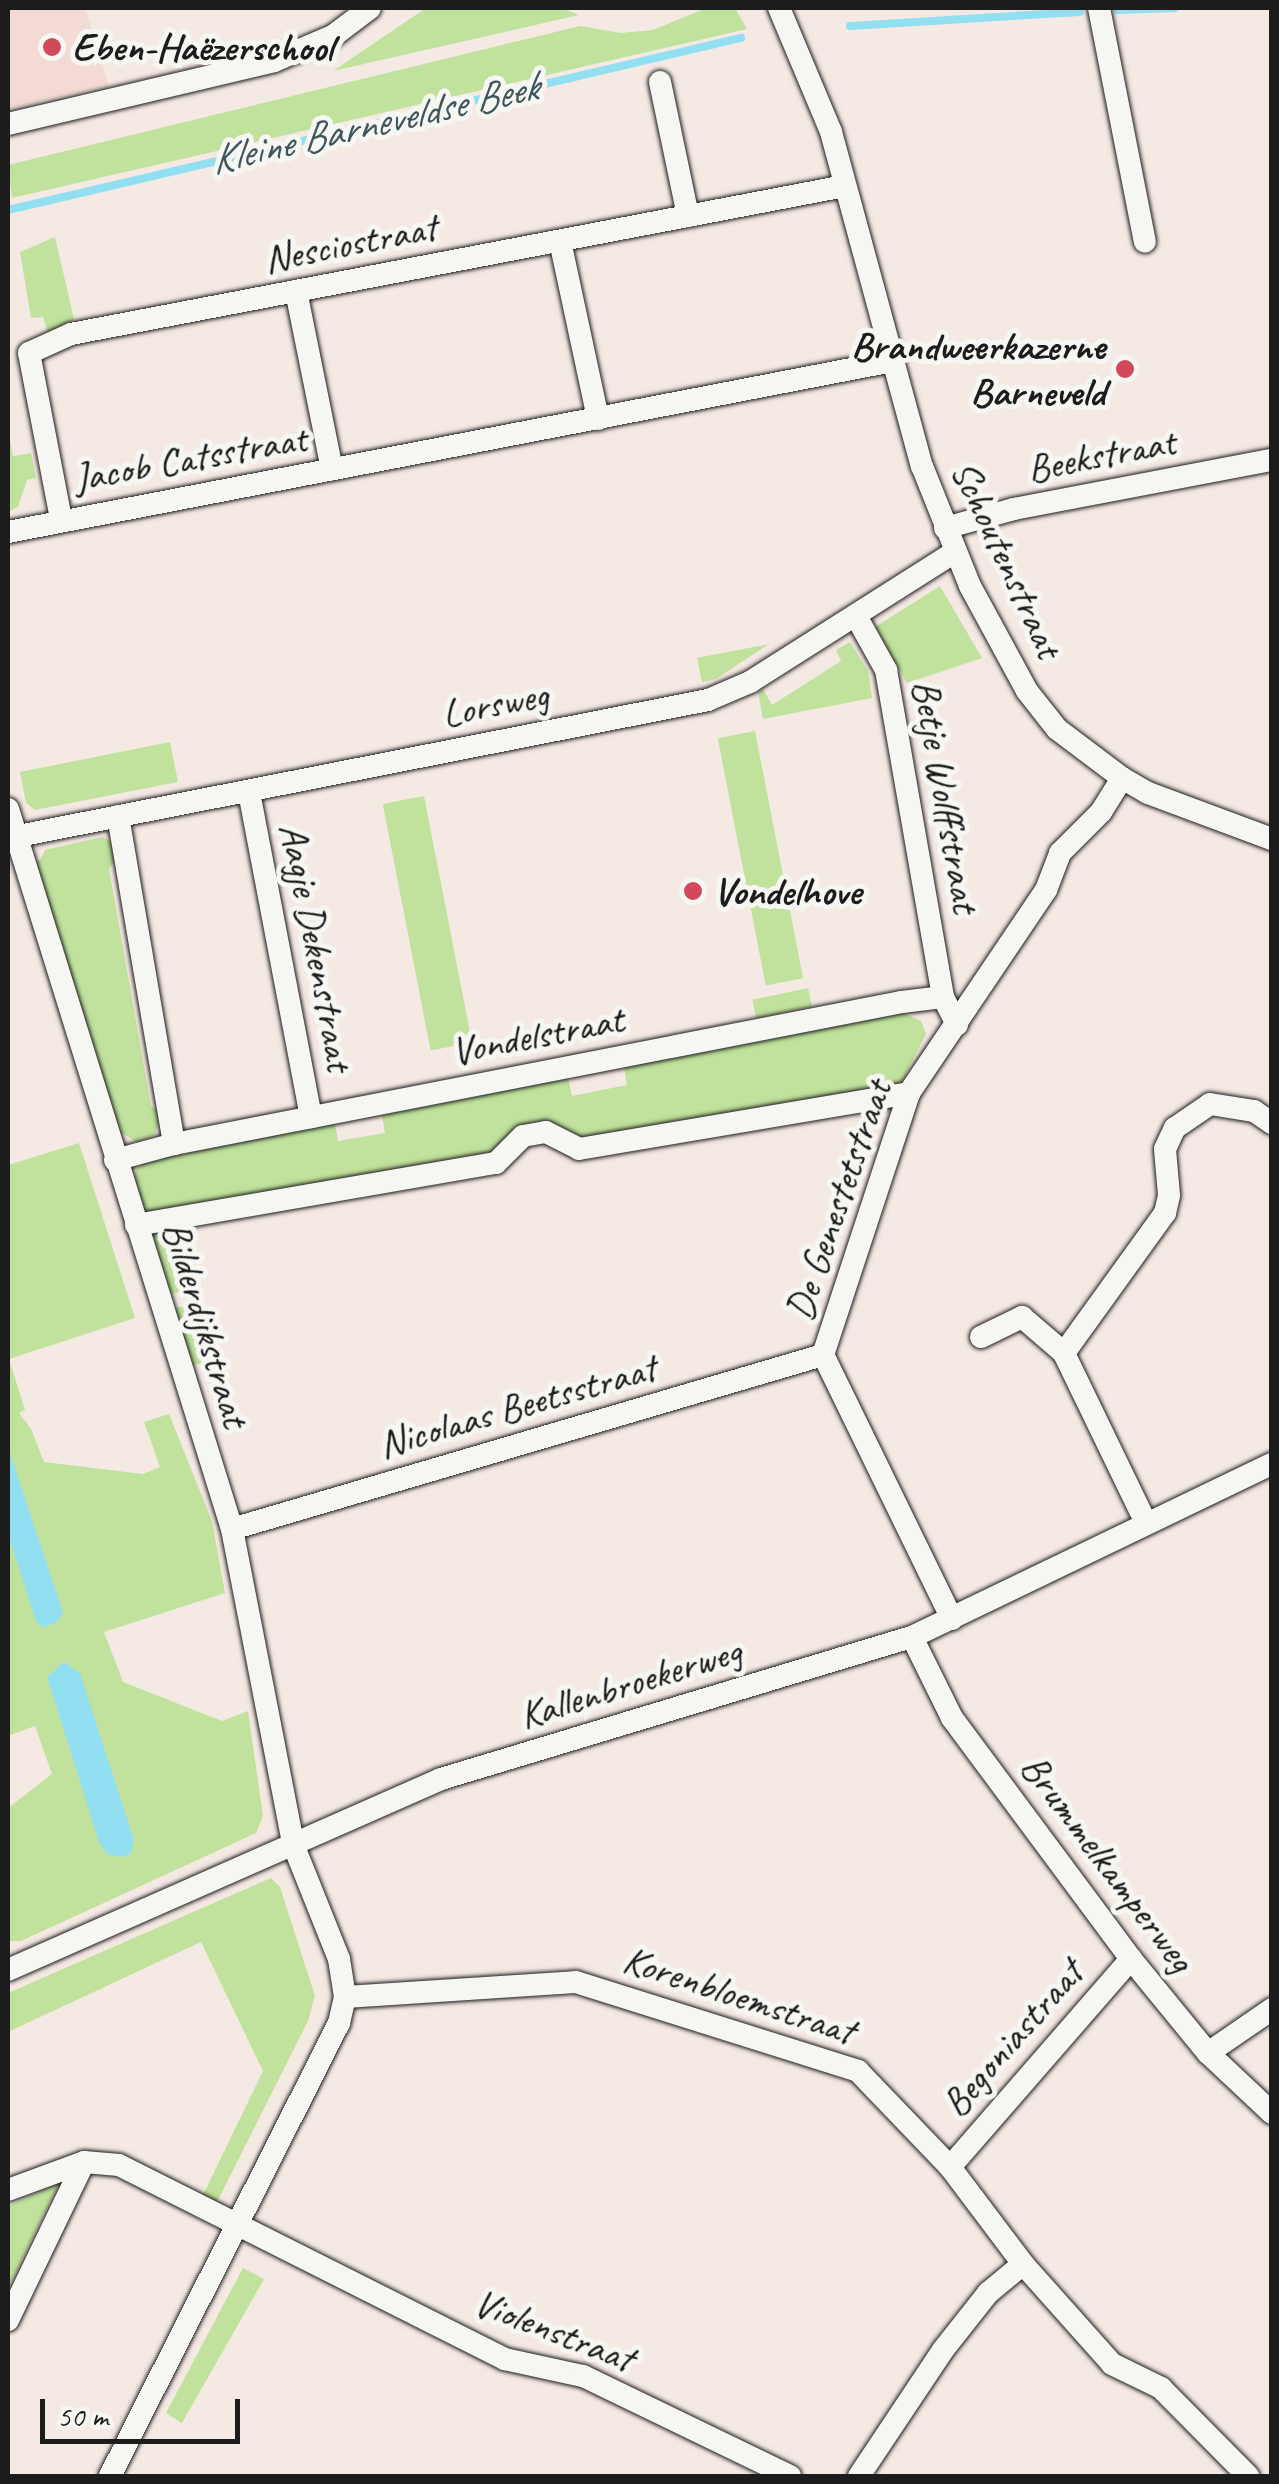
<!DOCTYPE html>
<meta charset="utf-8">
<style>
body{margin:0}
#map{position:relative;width:1279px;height:2484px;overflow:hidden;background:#f5e9e4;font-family:Caveat,sans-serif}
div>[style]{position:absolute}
.built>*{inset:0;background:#f4dad4}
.green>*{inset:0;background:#c0e29c;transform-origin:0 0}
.water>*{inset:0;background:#92dff2}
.stream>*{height:8px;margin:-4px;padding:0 4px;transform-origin:4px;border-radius:4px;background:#92dff2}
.roads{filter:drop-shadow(0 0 2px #1c1c1c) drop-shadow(0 0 2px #1c1c1c)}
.street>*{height:22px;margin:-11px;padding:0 11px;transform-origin:11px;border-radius:11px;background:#f6f6f2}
.dots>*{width:28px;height:28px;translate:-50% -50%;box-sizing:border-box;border:5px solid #f6f6f2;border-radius:50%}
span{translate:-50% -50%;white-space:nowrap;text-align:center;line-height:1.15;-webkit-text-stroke:10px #f6f6f2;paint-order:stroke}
.poi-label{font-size:40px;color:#1c1c1c;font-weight:700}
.left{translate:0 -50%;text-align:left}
.right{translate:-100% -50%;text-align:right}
.street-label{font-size:40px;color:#1c1c1c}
.water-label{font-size:42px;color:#3f565c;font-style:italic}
.frame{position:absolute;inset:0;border:10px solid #1c1c1c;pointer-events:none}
.scale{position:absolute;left:40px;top:2399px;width:200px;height:45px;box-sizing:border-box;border:5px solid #1c1c1c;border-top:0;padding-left:12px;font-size:30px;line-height:35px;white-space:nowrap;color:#1c1c1c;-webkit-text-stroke:8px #f6f6f2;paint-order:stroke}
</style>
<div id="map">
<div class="built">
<div style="clip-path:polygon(8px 8px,85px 8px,109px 86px,8px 109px)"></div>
</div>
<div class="green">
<div style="clip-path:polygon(426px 8px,562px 8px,579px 15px,333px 71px)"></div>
<div style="clip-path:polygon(706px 8px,735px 8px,747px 29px,12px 198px,8px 165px,580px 26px,621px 33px,653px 30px)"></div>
<div style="clip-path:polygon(55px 237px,74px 319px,49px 335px,43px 317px,31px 318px,20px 252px)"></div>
<div style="clip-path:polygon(8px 429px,13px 456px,31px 453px,36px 478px,27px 480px,18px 507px,8px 512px)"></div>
<div style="clip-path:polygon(940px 586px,982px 658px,907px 683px,875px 627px)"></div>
<div style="clip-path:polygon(850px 642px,868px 671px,872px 698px,763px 719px,758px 692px,763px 689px,772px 705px,841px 661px,836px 650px)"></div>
<div style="clip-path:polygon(769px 644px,716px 679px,702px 682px,697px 658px)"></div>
<div style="left:755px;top:731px;width:252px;height:38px;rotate:79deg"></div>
<div style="clip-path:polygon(170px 742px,178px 782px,35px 810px,26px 803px,20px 772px)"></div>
<div style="left:424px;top:796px;width:251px;height:42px;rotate:79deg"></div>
<div style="clip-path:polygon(102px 837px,112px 842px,116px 859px,109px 869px,151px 1106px,161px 1113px,155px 1135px,137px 1142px,118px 1131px,33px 862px,40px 860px,45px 850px)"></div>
<div style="left:808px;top:988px;width:19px;height:57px;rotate:78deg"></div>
<div style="clip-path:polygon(903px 1013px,921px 1021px,926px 1034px,898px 1089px,584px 1144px,555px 1129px,489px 1160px,162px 1217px,144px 1209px,134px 1179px,137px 1168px,148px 1161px,335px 1123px,338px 1141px,385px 1133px,382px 1115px,568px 1078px,572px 1096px,627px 1085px,624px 1067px)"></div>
<div style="clip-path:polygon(79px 1143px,135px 1318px,9px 1359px,25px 1410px,19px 1413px,31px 1429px,44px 1462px,143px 1474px,160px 1467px,144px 1422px,169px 1414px,212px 1521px,225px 1593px,104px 1632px,123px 1682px,222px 1721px,248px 1711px,263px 1816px,256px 1833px,21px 1941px,8px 1941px,8px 1808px,52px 1774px,35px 1726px,8px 1736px,8px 1165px)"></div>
<div style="clip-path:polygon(188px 1228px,200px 1288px,171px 1294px,151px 1234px)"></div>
<div style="clip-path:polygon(202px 1303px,211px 1361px,193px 1365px,174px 1308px)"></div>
<div style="clip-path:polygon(271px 1878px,280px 1887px,315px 1996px,308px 2021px,217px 2202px,203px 2195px,263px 2071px,201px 1942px,8px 2032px,8px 1993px)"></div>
<div style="clip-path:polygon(59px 2183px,8px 2289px,8px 2206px)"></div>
<div style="clip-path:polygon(243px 2268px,264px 2279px,182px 2423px,166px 2413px)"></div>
</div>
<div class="water">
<div style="clip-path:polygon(8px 1447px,63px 1612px,58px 1621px,43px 1628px,36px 1621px,8px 1534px)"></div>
<div style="clip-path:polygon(64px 1662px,80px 1673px,134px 1840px,131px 1853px,124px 1857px,107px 1854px,99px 1842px,47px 1677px)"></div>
</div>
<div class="stream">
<div style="left:1118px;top:10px;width:57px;rotate:-2deg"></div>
<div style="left:850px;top:26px;width:230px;rotate:-3.5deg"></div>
<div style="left:8px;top:210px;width:753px;rotate:-13.21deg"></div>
</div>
<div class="roads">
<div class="street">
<div style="left:779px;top:8px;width:134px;rotate:67.2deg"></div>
<div style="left:831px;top:132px;width:346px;rotate:74.8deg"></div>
<div style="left:922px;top:466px;width:129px;rotate:68.2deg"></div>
<div style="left:970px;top:586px;width:119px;rotate:61.5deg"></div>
<div style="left:1027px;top:691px;width:48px;rotate:51.7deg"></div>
<div style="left:1057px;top:729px;width:81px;rotate:37deg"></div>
<div style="left:1122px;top:778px;width:30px;rotate:30deg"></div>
<div style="left:1148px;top:793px;width:132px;rotate:20.4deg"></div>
<div style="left:1099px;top:8px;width:238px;rotate:78.9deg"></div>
<div style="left:660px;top:82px;width:137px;rotate:78.2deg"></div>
<div style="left:8px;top:124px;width:273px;rotate:-13.3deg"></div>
<div style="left:274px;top:61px;width:64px;rotate:-23deg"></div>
<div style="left:333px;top:36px;width:46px;rotate:-37.1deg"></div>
<div style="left:560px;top:241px;width:182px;rotate:77.9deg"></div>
<div style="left:296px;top:291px;width:182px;rotate:78.6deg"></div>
<div style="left:61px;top:519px;width:169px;rotate:-100.9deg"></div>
<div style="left:29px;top:353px;width:46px;rotate:-24.3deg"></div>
<div style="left:71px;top:334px;width:788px;rotate:-10.83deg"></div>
<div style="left:945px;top:528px;width:72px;rotate:-15.4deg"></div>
<div style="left:1014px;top:509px;width:263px;rotate:-10.8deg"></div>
<div style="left:8px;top:532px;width:901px;rotate:-10.94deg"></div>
<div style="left:856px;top:616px;width:62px;rotate:60.9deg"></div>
<div style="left:886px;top:670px;width:332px;rotate:80.1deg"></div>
<div style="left:249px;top:792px;width:331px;rotate:79.2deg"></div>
<div style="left:8px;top:809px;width:754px;rotate:72.72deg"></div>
<div style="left:232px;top:1529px;width:321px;rotate:79deg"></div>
<div style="left:293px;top:1844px;width:124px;rotate:68.2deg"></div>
<div style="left:339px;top:1959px;width:38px;rotate:81deg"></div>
<div style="left:345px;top:1997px;width:27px;rotate:103deg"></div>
<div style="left:339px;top:2023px;width:508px;rotate:116.82deg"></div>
<div style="left:118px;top:816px;width:333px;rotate:80.3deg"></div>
<div style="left:8px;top:838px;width:713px;rotate:-11.15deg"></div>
<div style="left:708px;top:700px;width:46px;rotate:-23.2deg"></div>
<div style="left:750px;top:682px;width:243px;rotate:-32.4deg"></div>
<div style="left:115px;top:1160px;width:61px;rotate:-15.2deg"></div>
<div style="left:174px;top:1144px;width:742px;rotate:-11.04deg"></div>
<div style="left:902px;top:1002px;width:41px;rotate:-7deg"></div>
<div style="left:943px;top:997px;width:31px;rotate:63deg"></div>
<div style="left:136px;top:1225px;width:365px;rotate:-9.8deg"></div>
<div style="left:496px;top:1163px;width:38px;rotate:-45deg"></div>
<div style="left:523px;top:1136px;width:23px;rotate:-10deg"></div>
<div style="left:546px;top:1132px;width:37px;rotate:27deg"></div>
<div style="left:579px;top:1149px;width:335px;rotate:-9.6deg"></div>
<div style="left:981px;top:1337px;width:46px;rotate:-26deg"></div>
<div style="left:1022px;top:1317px;width:55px;rotate:40.6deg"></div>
<div style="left:1146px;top:1523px;width:189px;rotate:-115.8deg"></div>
<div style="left:1064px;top:1353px;width:173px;rotate:-54.2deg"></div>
<div style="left:1165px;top:1213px;width:18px;rotate:-77deg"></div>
<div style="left:1169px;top:1195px;width:46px;rotate:-95deg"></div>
<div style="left:1165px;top:1149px;width:23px;rotate:-65deg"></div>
<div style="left:1175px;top:1128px;width:42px;rotate:-34.4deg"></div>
<div style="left:1210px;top:1104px;width:45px;rotate:9deg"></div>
<div style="left:1254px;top:1111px;width:22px;rotate:34deg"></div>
<div style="left:232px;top:1529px;width:616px;rotate:-16.41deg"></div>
<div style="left:952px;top:1619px;width:294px;rotate:-116deg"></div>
<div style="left:823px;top:1355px;width:276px;rotate:-71.8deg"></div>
<div style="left:909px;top:1093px;width:245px;rotate:-56deg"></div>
<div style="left:1046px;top:890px;width:40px;rotate:-69deg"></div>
<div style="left:1060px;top:853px;width:58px;rotate:-45deg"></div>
<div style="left:1101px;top:812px;width:40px;rotate:-58deg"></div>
<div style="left:912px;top:1637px;width:90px;rotate:63.7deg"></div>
<div style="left:952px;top:1718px;width:300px;rotate:53.4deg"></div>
<div style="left:1131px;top:1959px;width:122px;rotate:50.7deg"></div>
<div style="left:1208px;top:2053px;width:88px;rotate:43.2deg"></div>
<div style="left:8px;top:1970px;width:473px;rotate:-23.8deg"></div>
<div style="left:441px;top:1779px;width:492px;rotate:-16.8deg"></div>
<div style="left:912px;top:1637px;width:399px;rotate:-25.7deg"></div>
<div style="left:345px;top:1997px;width:231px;rotate:-3.7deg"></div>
<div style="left:576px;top:1982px;width:296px;rotate:17.5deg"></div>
<div style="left:858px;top:2071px;width:133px;rotate:46.2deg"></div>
<div style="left:950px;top:2167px;width:121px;rotate:53deg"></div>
<div style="left:1023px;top:2264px;width:134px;rotate:48.3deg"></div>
<div style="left:1112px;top:2364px;width:55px;rotate:26.1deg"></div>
<div style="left:1161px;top:2388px;width:124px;rotate:45.3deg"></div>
<div style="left:1208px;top:2053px;width:78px;rotate:-34.5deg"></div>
<div style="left:950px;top:2167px;width:276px;rotate:-49deg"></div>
<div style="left:8px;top:2190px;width:81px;rotate:-20.2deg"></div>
<div style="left:8px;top:2320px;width:175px;rotate:-64.3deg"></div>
<div style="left:84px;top:2162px;width:35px;rotate:5deg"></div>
<div style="left:119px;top:2165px;width:432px;rotate:26.7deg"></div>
<div style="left:505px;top:2359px;width:80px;rotate:12.3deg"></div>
<div style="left:583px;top:2376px;width:230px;rotate:25.8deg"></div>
<div style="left:859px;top:2476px;width:151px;rotate:-56.3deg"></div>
<div style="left:943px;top:2350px;width:73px;rotate:-51.7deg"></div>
<div style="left:988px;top:2293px;width:45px;rotate:-39.6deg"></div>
</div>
</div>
<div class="dots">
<div style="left:52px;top:47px;background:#d1495b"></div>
<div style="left:1125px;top:369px;background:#d1495b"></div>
<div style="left:693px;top:891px;background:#d1495b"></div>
</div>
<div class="poi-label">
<span class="left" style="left:72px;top:47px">Eben-Haëzerschool</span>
<span class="right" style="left:1105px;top:369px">Brandweerkazerne<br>Barneveld</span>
<span class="left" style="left:713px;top:891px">Vondelhove</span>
</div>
<div class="street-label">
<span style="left:350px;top:243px;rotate:-11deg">Nesciostraat</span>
<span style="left:1101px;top:455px;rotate:-11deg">Beekstraat</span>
<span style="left:190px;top:458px;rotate:-10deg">Jacob Catsstraat</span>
<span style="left:1007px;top:559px;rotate:65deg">Schoutenstraat</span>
<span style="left:495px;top:704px;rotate:-11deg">Lorsweg</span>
<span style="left:946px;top:796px;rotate:80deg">Betje Wolffstraat</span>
<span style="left:317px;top:947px;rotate:79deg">Aagje Dekenstraat</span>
<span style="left:537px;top:1035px;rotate:-11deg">Vondelstraat</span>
<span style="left:838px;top:1200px;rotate:-71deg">De Genestetstraat</span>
<span style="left:206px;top:1324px;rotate:73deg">Bilderdijkstraat</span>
<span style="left:517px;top:1406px;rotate:-16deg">Nicolaas Beetsstraat</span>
<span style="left:630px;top:1683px;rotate:-17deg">Kallenbroekerweg</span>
<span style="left:1108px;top:1863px;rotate:53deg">Brummelkamperweg</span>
<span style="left:739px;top:1995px;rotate:18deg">Korenbloemstraat</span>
<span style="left:1012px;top:2038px;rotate:-49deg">Begoniastraat</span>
<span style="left:554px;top:2330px;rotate:21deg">Violenstraat</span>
</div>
<div class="water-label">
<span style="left:374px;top:124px;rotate:-13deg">Kleine Barneveldse Beek</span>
</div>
<div class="frame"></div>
<div class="scale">50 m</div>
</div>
